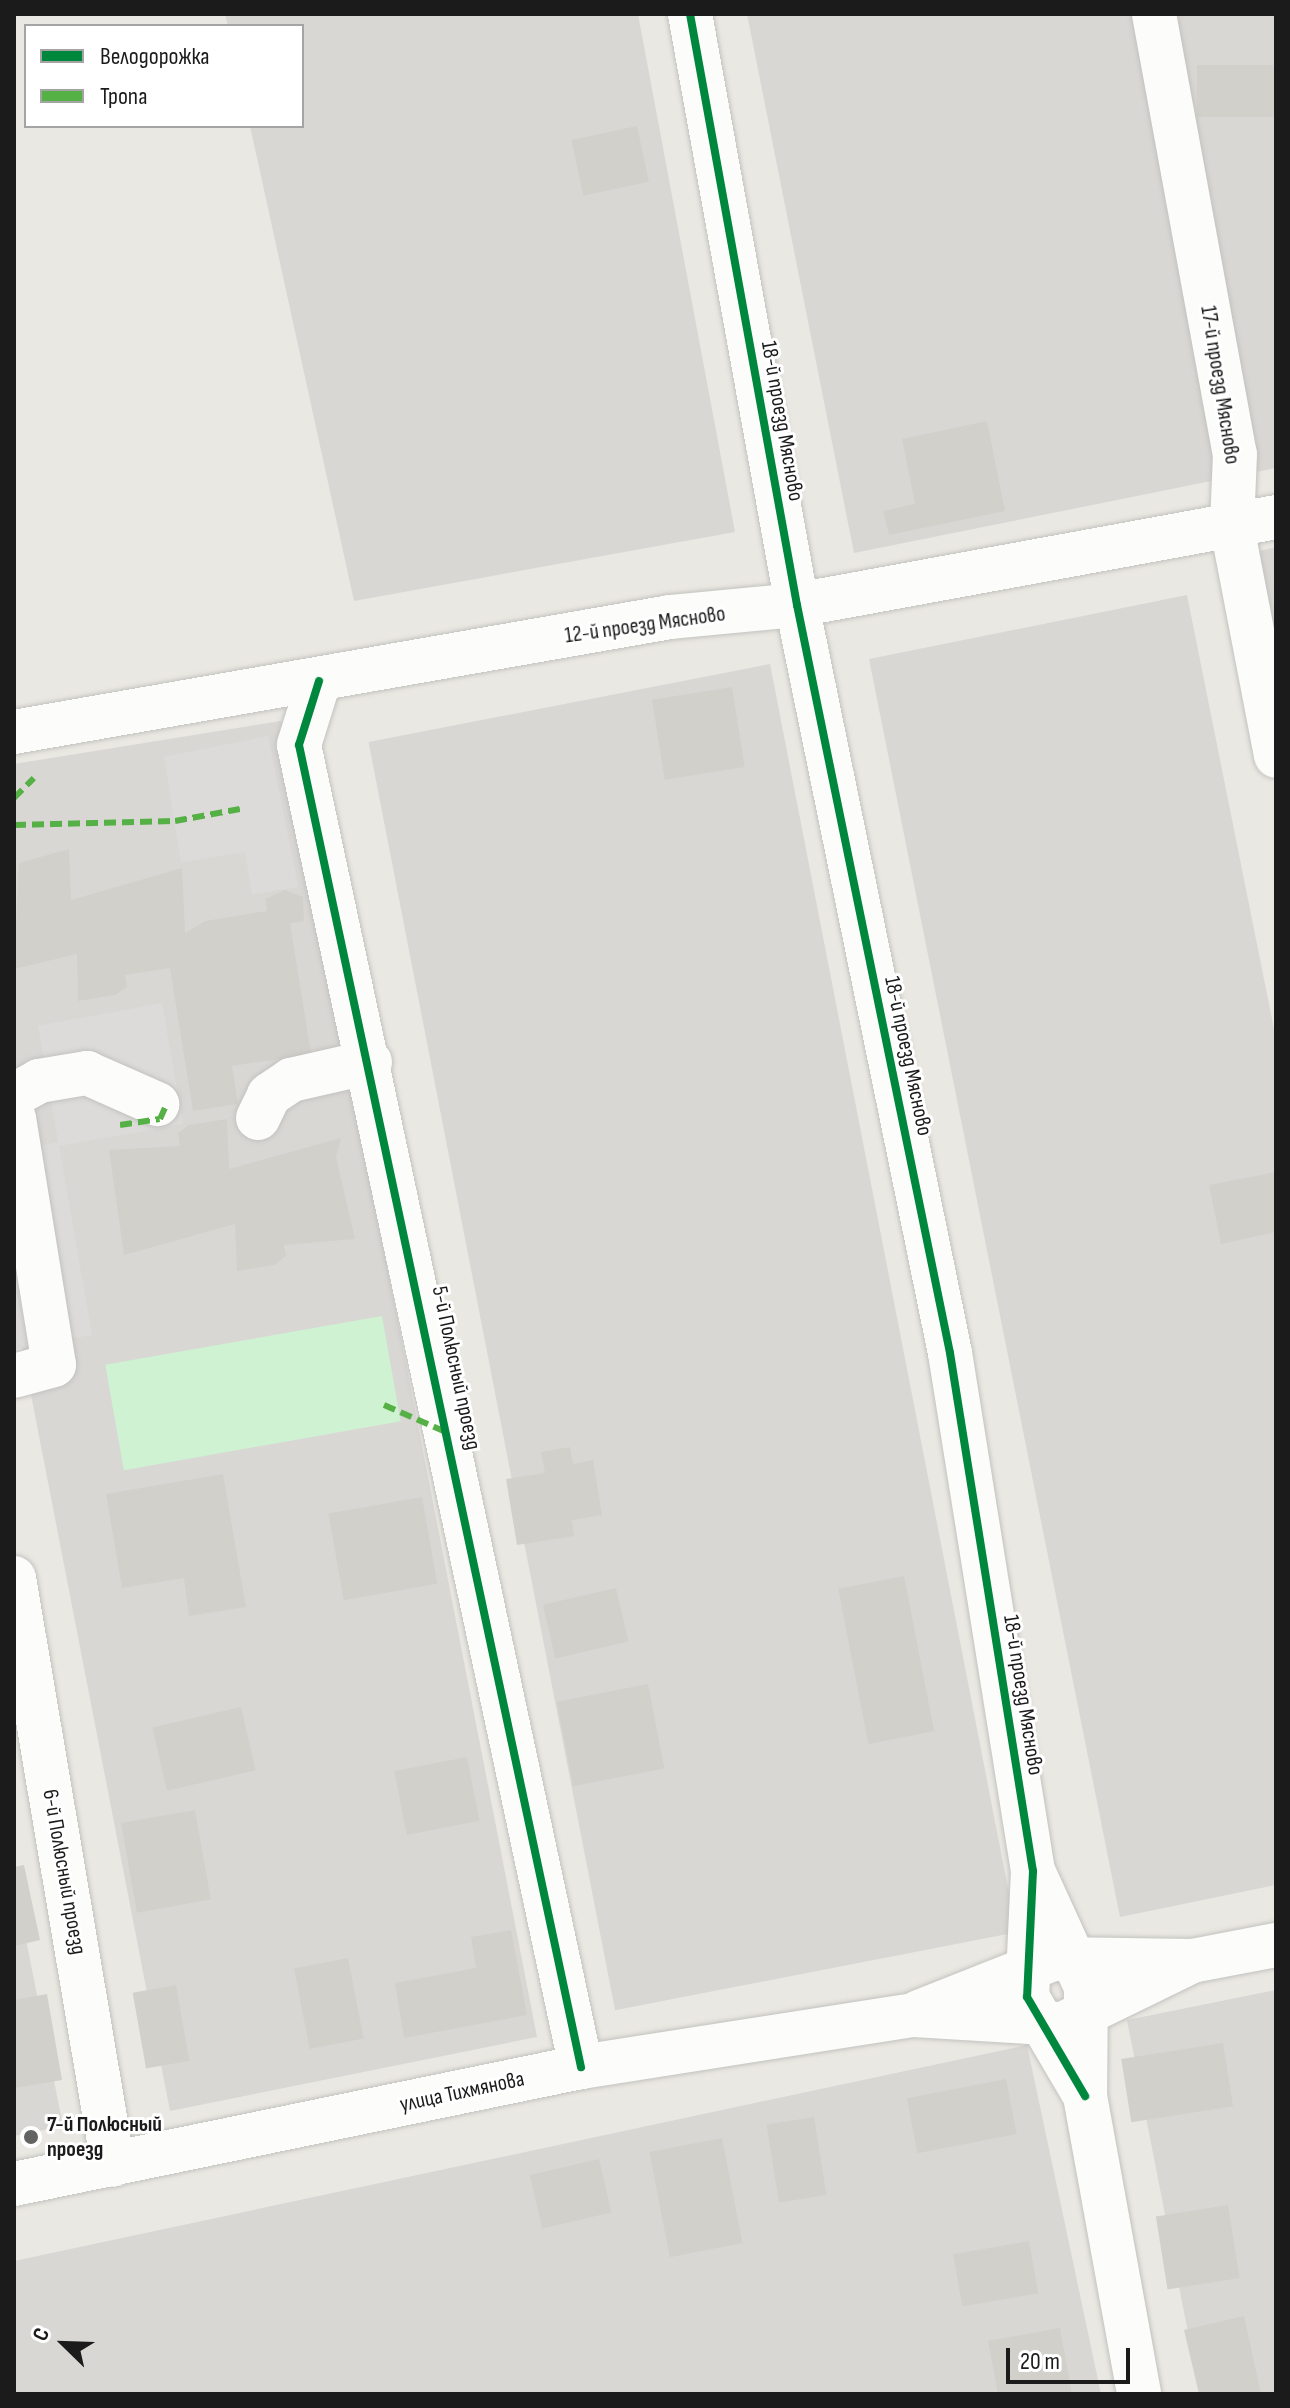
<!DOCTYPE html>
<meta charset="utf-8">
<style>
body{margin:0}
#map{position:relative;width:1290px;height:2408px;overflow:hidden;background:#eae8e2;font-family:"Sofia Sans Condensed",sans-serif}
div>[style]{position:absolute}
.residential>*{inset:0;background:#d9d7d4;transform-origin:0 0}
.park>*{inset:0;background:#cff2d2;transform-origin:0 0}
.parking>*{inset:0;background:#dcdbd9}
.building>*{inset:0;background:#d2d0cb;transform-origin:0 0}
.roads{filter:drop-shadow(0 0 2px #c2c2bf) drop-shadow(0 0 2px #c2c2bf)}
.minor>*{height:44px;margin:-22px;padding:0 22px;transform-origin:22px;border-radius:22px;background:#fcfcfb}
.quiet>*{height:6px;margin-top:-3px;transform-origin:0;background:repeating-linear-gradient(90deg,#55b145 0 12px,transparent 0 18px)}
.cycleway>*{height:8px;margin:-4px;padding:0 4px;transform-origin:4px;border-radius:4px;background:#00873e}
.dots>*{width:22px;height:22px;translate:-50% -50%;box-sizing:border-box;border:4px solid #fff;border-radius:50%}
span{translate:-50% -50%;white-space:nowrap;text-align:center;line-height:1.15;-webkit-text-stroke:6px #fff;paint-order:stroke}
.street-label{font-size:22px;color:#1b1b1b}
.poi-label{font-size:22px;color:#1b1b1b;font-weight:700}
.left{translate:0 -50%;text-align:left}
.frame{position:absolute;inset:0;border:16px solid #1b1b1b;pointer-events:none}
.legend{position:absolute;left:24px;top:24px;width:280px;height:104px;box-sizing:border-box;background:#fff;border:2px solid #a4a4a4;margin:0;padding:10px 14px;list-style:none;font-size:24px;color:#1b1b1b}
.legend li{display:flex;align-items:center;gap:16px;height:40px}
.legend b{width:40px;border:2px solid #a4a4a4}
.north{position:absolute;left:24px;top:2304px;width:80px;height:80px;-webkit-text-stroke:6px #fff;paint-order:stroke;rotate:293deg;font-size:22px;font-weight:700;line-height:32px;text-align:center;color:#1b1b1b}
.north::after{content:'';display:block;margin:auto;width:28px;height:36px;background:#1b1b1b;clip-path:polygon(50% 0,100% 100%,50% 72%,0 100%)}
.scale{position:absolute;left:1006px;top:2348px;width:124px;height:36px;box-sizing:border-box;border:4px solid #1b1b1b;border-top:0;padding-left:10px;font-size:24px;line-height:28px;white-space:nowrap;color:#1b1b1b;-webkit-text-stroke:6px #fff;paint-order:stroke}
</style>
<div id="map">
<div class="residential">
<div style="clip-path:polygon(225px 14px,638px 14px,735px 532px,354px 601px,250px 126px,302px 126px,302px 26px,228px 26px)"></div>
<div style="clip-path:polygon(747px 14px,1276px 14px,1276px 468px,854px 553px)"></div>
<div style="clip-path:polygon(1276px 547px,1276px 637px,1259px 551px)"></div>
<div style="clip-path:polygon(1187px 595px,1276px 1039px,1276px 1885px,1120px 1917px,869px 659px)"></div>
<div style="left:770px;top:664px;width:1292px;height:409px;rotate:79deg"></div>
<div style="clip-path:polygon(281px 721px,537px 2037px,170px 2111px,14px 1307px,14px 764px)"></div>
<div style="clip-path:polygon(14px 1879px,63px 2126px,14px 2136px)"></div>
<div style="clip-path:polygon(1276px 1990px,1276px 2394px,1200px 2394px,1127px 2020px)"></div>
<div style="clip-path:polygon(1027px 2045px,1101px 2394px,14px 2394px,14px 2261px)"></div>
</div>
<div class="park">
<div style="left:382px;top:1316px;width:107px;height:281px;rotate:80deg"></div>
</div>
<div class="parking">
<div style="clip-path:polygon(268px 736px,298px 887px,252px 894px,245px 852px,181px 862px,164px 757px)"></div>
<div style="clip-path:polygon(162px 1003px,183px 1124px,59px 1146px,92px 1335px,14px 1349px,14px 1151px,58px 1142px,38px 1026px)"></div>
</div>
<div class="building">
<div style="left:1276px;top:65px;width:52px;height:79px;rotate:90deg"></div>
<div style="left:637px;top:126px;width:57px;height:67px;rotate:78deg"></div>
<div style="clip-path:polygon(987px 421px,1005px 511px,889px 535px,883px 511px,915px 504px,902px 439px)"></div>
<div style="left:732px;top:687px;width:81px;height:81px;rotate:81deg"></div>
<div style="clip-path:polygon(69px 849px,71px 900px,182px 868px,185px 933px,205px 921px,267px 911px,265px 899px,285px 890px,303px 897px,304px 921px,290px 923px,311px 1054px,232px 1066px,238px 1104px,193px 1111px,170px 968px,125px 975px,127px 987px,115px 995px,78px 1001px,77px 954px,14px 969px,19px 863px)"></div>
<div style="clip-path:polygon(227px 1119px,229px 1169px,341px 1138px,336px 1157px,355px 1239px,284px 1245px,286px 1256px,274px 1265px,237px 1271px,235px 1224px,124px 1255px,109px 1150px,180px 1146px,178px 1133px,189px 1125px)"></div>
<div style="clip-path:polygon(1276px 1172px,1276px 1232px,1221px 1244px,1209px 1185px)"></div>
<div style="clip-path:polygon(570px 1447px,573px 1464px,593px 1460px,602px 1515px,572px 1520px,574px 1536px,517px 1545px,506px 1479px,545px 1473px,541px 1452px)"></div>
<div style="clip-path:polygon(223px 1474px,246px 1607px,189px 1616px,184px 1578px,122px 1588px,106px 1494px)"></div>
<div style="left:422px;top:1497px;width:88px;height:95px;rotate:80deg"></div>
<div style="left:904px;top:1576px;width:158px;height:67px;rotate:79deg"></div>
<div style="left:616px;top:1588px;width:55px;height:75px;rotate:77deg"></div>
<div style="left:648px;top:1684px;width:86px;height:93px;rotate:79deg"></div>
<div style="left:241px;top:1707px;width:65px;height:91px;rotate:77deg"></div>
<div style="left:467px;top:1757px;width:65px;height:74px;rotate:79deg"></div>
<div style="left:195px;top:1810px;width:91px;height:75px;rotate:80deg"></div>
<div style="clip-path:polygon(24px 1865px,40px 1940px,14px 1946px,14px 1867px)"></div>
<div style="clip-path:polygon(511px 1930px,527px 2015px,404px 2038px,395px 1983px,476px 1968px,471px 1937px)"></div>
<div style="left:348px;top:1958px;width:82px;height:55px;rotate:79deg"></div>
<div style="left:176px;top:1985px;width:77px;height:44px;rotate:80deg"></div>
<div style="clip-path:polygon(47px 1994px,62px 2080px,14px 2088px,14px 2000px)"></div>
<div style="left:1223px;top:2043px;width:64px;height:103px;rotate:81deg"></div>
<div style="left:1006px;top:2079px;width:56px;height:101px;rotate:79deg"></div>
<div style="left:814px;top:2117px;width:79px;height:48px;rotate:81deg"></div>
<div style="left:722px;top:2138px;width:107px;height:74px;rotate:79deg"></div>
<div style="left:599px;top:2159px;width:55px;height:71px;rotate:77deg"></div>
<div style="left:1228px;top:2205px;width:74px;height:73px;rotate:81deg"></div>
<div style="left:1029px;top:2241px;width:53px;height:77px;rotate:80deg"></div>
<div style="clip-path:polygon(1244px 2316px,1261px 2394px,1199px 2394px,1184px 2330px)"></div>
<div style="clip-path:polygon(1060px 2328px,1072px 2394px,998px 2394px,988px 2341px)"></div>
</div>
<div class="roads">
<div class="minor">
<div style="left:690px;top:14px;width:601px;rotate:79.74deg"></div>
<div style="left:797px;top:605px;width:763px;rotate:78.44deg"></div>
<div style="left:950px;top:1353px;width:525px;rotate:80.9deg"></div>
<div style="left:1033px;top:1871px;width:126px;rotate:92.7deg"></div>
<div style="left:1027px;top:1997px;width:115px;rotate:59.6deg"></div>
<div style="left:1154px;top:14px;width:447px;rotate:79.6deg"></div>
<div style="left:1235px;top:454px;width:73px;rotate:92.4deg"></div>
<div style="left:1232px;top:527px;width:233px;rotate:79.1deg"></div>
<div style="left:319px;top:681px;width:67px;rotate:107.4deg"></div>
<div style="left:299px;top:745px;width:1352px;rotate:77.96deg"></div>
<div style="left:14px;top:732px;width:666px;rotate:-9.94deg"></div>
<div style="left:670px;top:617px;width:128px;rotate:-5.4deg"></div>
<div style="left:797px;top:605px;width:487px;rotate:-10.4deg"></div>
<div style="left:14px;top:1095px;width:29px;rotate:-29deg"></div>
<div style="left:39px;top:1081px;width:49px;rotate:-9.5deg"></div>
<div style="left:87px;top:1073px;width:77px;rotate:23.9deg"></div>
<div style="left:14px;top:1118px;width:250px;rotate:80.8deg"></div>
<div style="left:54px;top:1365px;width:41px;rotate:164.6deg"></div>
<div style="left:258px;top:1118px;width:25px;rotate:-64deg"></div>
<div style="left:269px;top:1095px;width:27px;rotate:-34deg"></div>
<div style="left:291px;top:1080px;width:81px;rotate:-12.8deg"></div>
<div style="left:14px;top:1578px;width:595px;rotate:80.43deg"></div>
<div style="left:1034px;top:1873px;width:125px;rotate:65.5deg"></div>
<div style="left:1086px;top:1987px;width:109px;rotate:90.5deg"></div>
<div style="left:1085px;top:2096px;width:303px;rotate:79.7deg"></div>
<div style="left:919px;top:2012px;width:144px;rotate:-21.6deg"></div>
<div style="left:1053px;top:1959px;width:139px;rotate:0.8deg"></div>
<div style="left:1192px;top:1961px;width:86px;rotate:-10.8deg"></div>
<div style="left:14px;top:2184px;width:579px;rotate:-11.66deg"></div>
<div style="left:581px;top:2067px;width:337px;rotate:-8.9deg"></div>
<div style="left:914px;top:2015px;width:149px;rotate:3.5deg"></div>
<div style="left:1063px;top:2024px;width:144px;rotate:-26deg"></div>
</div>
</div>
<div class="quiet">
<div style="left:14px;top:798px;width:28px;rotate:-45deg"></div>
<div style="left:14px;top:825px;width:161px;rotate:-1.4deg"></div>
<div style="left:175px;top:821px;width:66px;rotate:-10.5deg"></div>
<div style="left:120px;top:1125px;width:40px;rotate:-8.5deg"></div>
<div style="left:160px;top:1119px;width:12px;rotate:-66deg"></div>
<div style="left:384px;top:1405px;width:70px;rotate:23.6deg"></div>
</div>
<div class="cycleway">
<div style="left:690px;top:14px;width:601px;rotate:79.74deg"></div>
<div style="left:797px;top:605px;width:763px;rotate:78.44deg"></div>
<div style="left:950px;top:1353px;width:525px;rotate:80.9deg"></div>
<div style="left:1033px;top:1871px;width:126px;rotate:92.7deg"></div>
<div style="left:1027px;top:1997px;width:115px;rotate:59.6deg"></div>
<div style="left:319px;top:681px;width:67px;rotate:107.4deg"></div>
<div style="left:299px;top:745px;width:1352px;rotate:77.96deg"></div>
</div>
<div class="dots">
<div style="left:31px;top:2137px;background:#636361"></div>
</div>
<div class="street-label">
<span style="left:1220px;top:385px;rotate:81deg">17-й проезд Мясново</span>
<span style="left:782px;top:421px;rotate:80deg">18-й проезд Мясново</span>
<span style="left:645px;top:625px;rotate:-8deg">12-й проезд Мясново</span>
<span style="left:908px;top:1056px;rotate:78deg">18-й проезд Мясново</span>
<span style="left:456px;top:1368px;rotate:78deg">5-й Полюсный проезд</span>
<span style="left:1023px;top:1695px;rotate:81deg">18-й проезд Мясново</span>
<span style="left:64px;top:1872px;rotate:80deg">6-й Полюсный проезд</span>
<span style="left:462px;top:2092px;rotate:-12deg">улица Тихмянова</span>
</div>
<div class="poi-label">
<span class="left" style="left:47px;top:2137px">7-й Полюсный<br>проезд</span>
</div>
<div class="frame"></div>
<ul class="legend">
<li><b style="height:10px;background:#00873e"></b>Велодорожка</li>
<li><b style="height:10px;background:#55b145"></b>Тропа</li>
</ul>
<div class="north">С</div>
<div class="scale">20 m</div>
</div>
